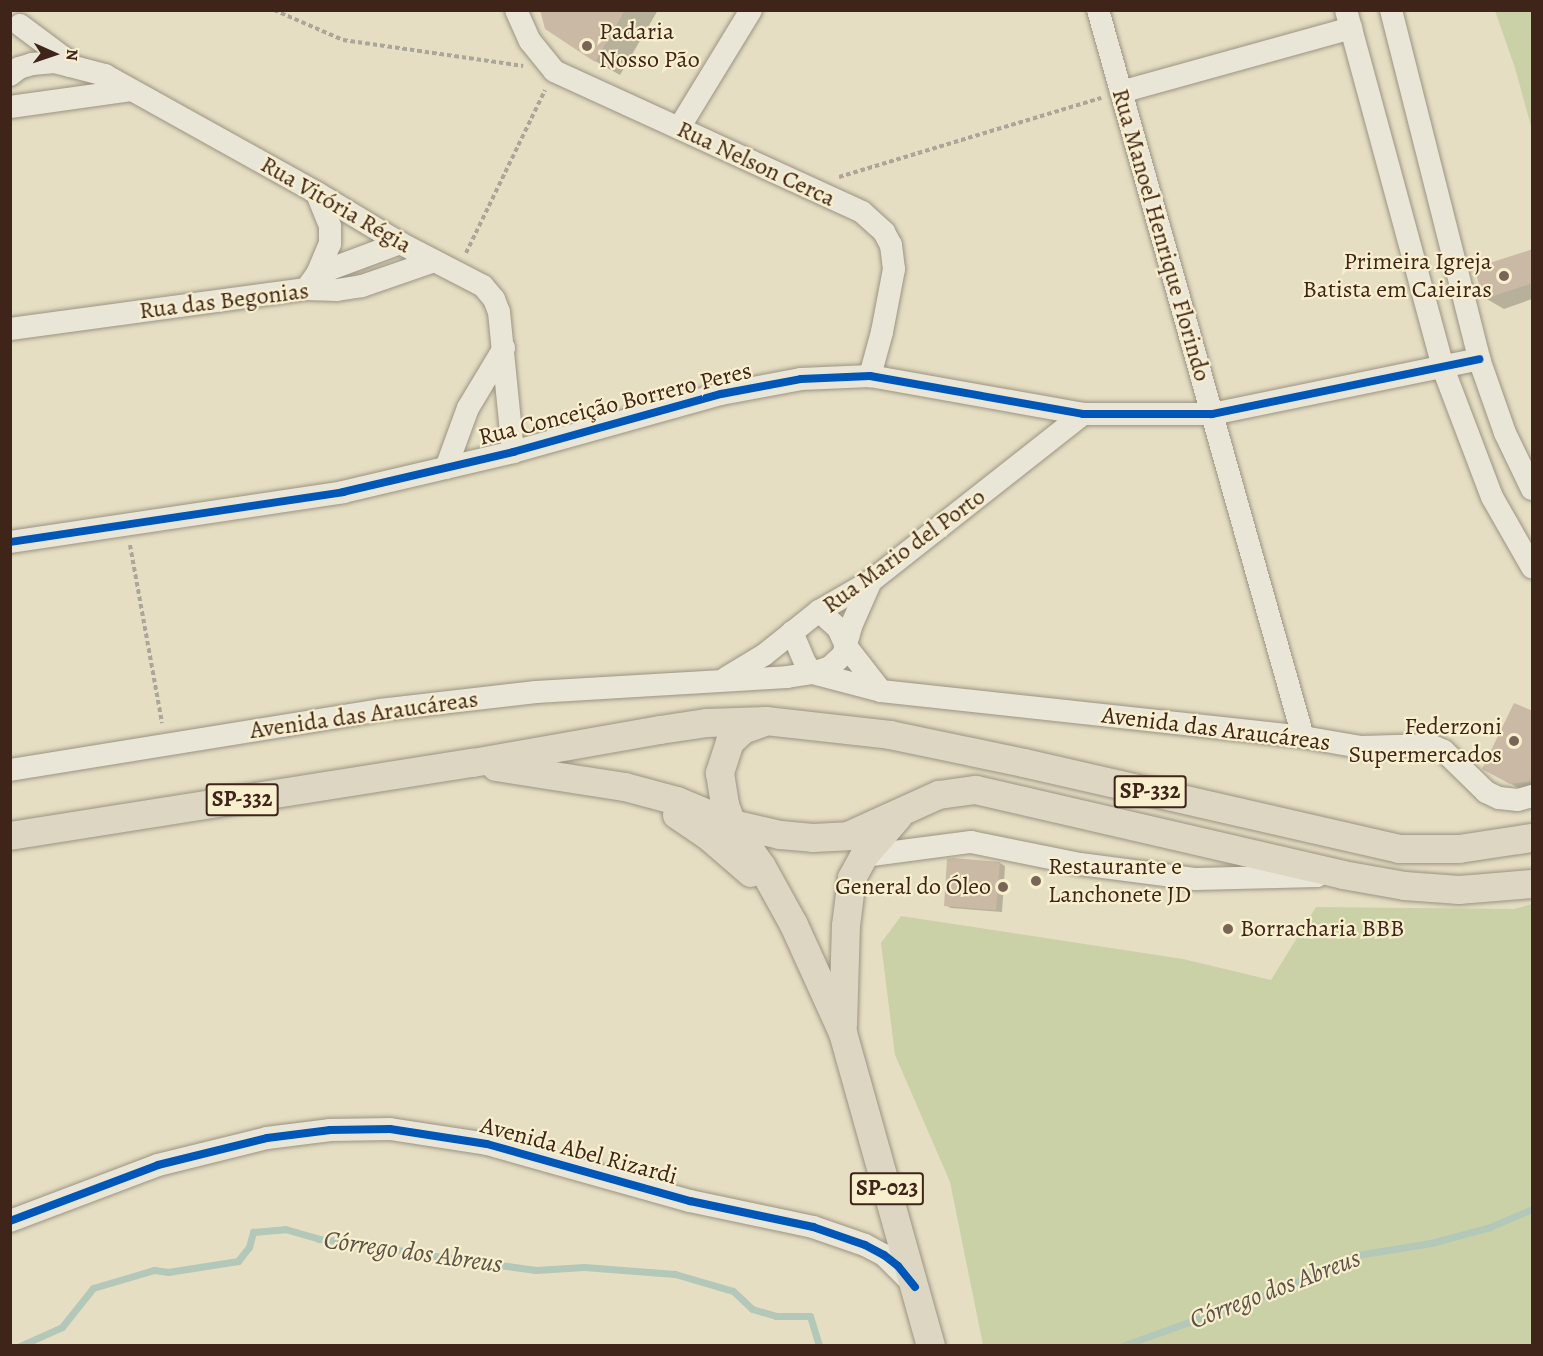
<!DOCTYPE html>
<meta charset="utf-8">
<style>
body{margin:0}
#map{position:relative;width:1543px;height:1356px;overflow:hidden;background:#e5dec2;font-family:Alegreya,serif}
div>[style]{position:absolute}
.green>*{inset:0;background:#cbd1a7}
.shadow>*{inset:0;background:#0003}
.stream>*{height:7px;margin:-3.5px;padding:0 3.5px;transform-origin:3.5px;border-radius:3.5px;background:#b3c8b9}
.building>*{inset:0;background:#cabaa5}
.path>*{height:4px;margin-top:-2px;transform-origin:0;background:repeating-linear-gradient(90deg,#aba59a 0 4.5px,transparent 0 7.5px)}
.roads{filter:drop-shadow(0 0 2px #9b9382) drop-shadow(0 0 2px #9b9382)}
.minor>*{height:22px;margin:-11px;padding:0 11px;transform-origin:11px;border-radius:11px;background:#e9e6d8}
.major>*{height:28px;margin:-14px;padding:0 14px;transform-origin:14px;border-radius:14px;background:#dcd6c3}
.cycleway>*{height:8px;margin:-4px;padding:0 4px;transform-origin:4px;border-radius:4px;background:#0057b8}
.dots>*{width:16px;height:16px;translate:-50% -50%;box-sizing:border-box;border:3px solid #f8efce;border-radius:50%}
span{translate:-50% -50%;white-space:nowrap;text-align:center;line-height:1.15;-webkit-text-stroke:4.5px #f8efce;paint-order:stroke}
.shield-label span{padding:2px 4px;background:#f8efce;border:2px solid;border-radius:4px;-webkit-text-stroke-width:0}
.shield-label{font-size:22px;color:#3f241a;font-weight:700}
.poi-label{font-size:24px;color:#3f241a}
.left{translate:0 -50%;text-align:left}
.right{translate:-100% -50%;text-align:right}
.street-label{font-size:24px;color:#3f241a}
.water-label{font-size:26px;color:#5c5248;font-style:italic}
.frame{position:absolute;inset:0;border:12px solid #3f241a;pointer-events:none}
.north{position:absolute;left:24px;top:24px;width:60px;height:60px;-webkit-text-stroke:4px #f8efce;paint-order:stroke;rotate:93deg;font-size:16px;font-weight:700;line-height:24px;text-align:center;color:#3f241a}
.north::after{content:'';display:block;margin:auto;width:21px;height:27px;background:#3f241a;clip-path:polygon(50% 0,100% 100%,50% 72%,0 100%)}
</style>
<div id="map">
<div class="green">
<div style="clip-path:polygon(1495px 11px,1532px 11px,1532px 130px,1515px 68px)"></div>
<div style="clip-path:polygon(1532px 904px,1532px 1345px,983px 1345px,950px 1182px,895px 1055px,881px 943px,901px 916px,1183px 959px,1271px 980px,1316px 907px,1514px 909px)"></div>
</div>
<div class="shadow">
<div style="clip-path:polygon(543px 10px,658px 10px,620px 75px,595px 61px)"></div>
<div style="clip-path:polygon(1532px 251px,1532px 299px,1504px 309px,1485px 298px)"></div>
<div style="clip-path:polygon(1532px 713px,1532px 793px,1530px 794px,1502px 779px)"></div>
<div style="clip-path:polygon(1000px 863px,1005px 866px,1002px 912px,951px 908px,945px 905px)"></div>
</div>
<div class="stream">
<div style="left:20px;top:1346px;width:46px;rotate:-24.3deg"></div>
<div style="left:62px;top:1327px;width:50px;rotate:-51.5deg"></div>
<div style="left:93px;top:1288px;width:64px;rotate:-16.4deg"></div>
<div style="left:154px;top:1270px;width:14px;rotate:8deg"></div>
<div style="left:168px;top:1272px;width:71px;rotate:-8.9deg"></div>
<div style="left:238px;top:1261px;width:18px;rotate:-52deg"></div>
<div style="left:249px;top:1247px;width:16px;rotate:-75deg"></div>
<div style="left:253px;top:1232px;width:32px;rotate:-5deg"></div>
<div style="left:285px;top:1229px;width:35px;rotate:16deg"></div>
<div style="left:319px;top:1239px;width:49px;rotate:5.8deg"></div>
<div style="left:368px;top:1244px;width:46px;rotate:11.3deg"></div>
<div style="left:413px;top:1253px;width:124px;rotate:7.9deg"></div>
<div style="left:536px;top:1270px;width:48px;rotate:-3.6deg"></div>
<div style="left:584px;top:1267px;width:91px;rotate:4.4deg"></div>
<div style="left:675px;top:1274px;width:60px;rotate:16.3deg"></div>
<div style="left:733px;top:1291px;width:26px;rotate:43deg"></div>
<div style="left:752px;top:1309px;width:25px;rotate:16deg"></div>
<div style="left:776px;top:1316px;width:34px"></div>
<div style="left:810px;top:1316px;width:31px;rotate:73deg"></div>
<div style="left:1122px;top:1346px;width:166px;rotate:-19.7deg"></div>
<div style="left:1278px;top:1290px;width:86px;rotate:-23.9deg"></div>
<div style="left:1357px;top:1255px;width:75px;rotate:-9.2deg"></div>
<div style="left:1431px;top:1243px;width:61px;rotate:-15.2deg"></div>
<div style="left:1490px;top:1227px;width:46px;rotate:-23.2deg"></div>
</div>
<div class="building">
<div style="clip-path:polygon(540px 10px,625px 10px,595px 62px,545px 29px)"></div>
<div style="clip-path:polygon(1533px 249px,1533px 283px,1484px 299px,1474px 268px)"></div>
<div style="clip-path:polygon(1514px 703px,1533px 711px,1533px 781px,1510px 784px,1482px 769px)"></div>
<div style="clip-path:polygon(953px 858px,1000px 862px,996px 910px,944px 906px,947px 859px)"></div>
</div>
<div class="path">
<div style="left:274px;top:10px;width:75px;rotate:23.5deg"></div>
<div style="left:343px;top:40px;width:182px;rotate:8.2deg"></div>
<div style="left:839px;top:177px;width:274px;rotate:-16.8deg"></div>
<div style="left:466px;top:253px;width:181px;rotate:-64.1deg"></div>
<div style="left:130px;top:545px;width:181px;rotate:79.8deg"></div>
</div>
<div class="roads">
<div class="minor">
<div style="left:516px;top:10px;width:34px;rotate:66deg"></div>
<div style="left:530px;top:41px;width:38px;rotate:51deg"></div>
<div style="left:554px;top:71px;width:339px;rotate:24.6deg"></div>
<div style="left:862px;top:212px;width:30px;rotate:42deg"></div>
<div style="left:884px;top:232px;width:15px;rotate:62deg"></div>
<div style="left:891px;top:245px;width:24px;rotate:83deg"></div>
<div style="left:894px;top:269px;width:64px;rotate:100.8deg"></div>
<div style="left:882px;top:332px;width:46px;rotate:105.3deg"></div>
<div style="left:1098px;top:10px;width:755px;rotate:74.25deg"></div>
<div style="left:1346px;top:10px;width:371px;rotate:74.8deg"></div>
<div style="left:1443px;top:368px;width:138px;rotate:69.2deg"></div>
<div style="left:1492px;top:497px;width:81px;rotate:60.3deg"></div>
<div style="left:1391px;top:10px;width:360px;rotate:75.8deg"></div>
<div style="left:1479px;top:359px;width:78px;rotate:70.6deg"></div>
<div style="left:1505px;top:433px;width:62px;rotate:64.3deg"></div>
<div style="left:20px;top:25px;width:59px;rotate:36.7deg"></div>
<div style="left:67px;top:60px;width:6px;rotate:72deg"></div>
<div style="left:10px;top:75px;width:11px;rotate:-38deg"></div>
<div style="left:19px;top:68px;width:14px;rotate:-17deg"></div>
<div style="left:32px;top:64px;width:23px;rotate:-5deg"></div>
<div style="left:55px;top:62px;width:52px;rotate:14.6deg"></div>
<div style="left:105px;top:75px;width:243px;rotate:29.1deg"></div>
<div style="left:317px;top:193px;width:97px;rotate:31.1deg"></div>
<div style="left:400px;top:243px;width:93px;rotate:27.4deg"></div>
<div style="left:483px;top:286px;width:17px;rotate:50deg"></div>
<div style="left:494px;top:299px;width:14px;rotate:69deg"></div>
<div style="left:499px;top:312px;width:141px;rotate:84.3deg"></div>
<div style="left:1121px;top:92px;width:239px;rotate:-15.5deg"></div>
<div style="left:10px;top:107px;width:122px;rotate:-8deg"></div>
<div style="left:679px;top:128px;width:138px;rotate:-58.6deg"></div>
<div style="left:317px;top:274px;width:89px;rotate:-20.5deg"></div>
<div style="left:306px;top:289px;width:19px;rotate:-54deg"></div>
<div style="left:317px;top:274px;width:33px;rotate:-67deg"></div>
<div style="left:330px;top:244px;width:18px;rotate:-90deg"></div>
<div style="left:330px;top:226px;width:35px;rotate:-112deg"></div>
<div style="left:10px;top:329px;width:299px;rotate:-7.7deg"></div>
<div style="left:306px;top:289px;width:31px;rotate:2deg"></div>
<div style="left:337px;top:290px;width:25px;rotate:-9deg"></div>
<div style="left:362px;top:286px;width:76px;rotate:-19.1deg"></div>
<div style="left:446px;top:468px;width:64px;rotate:-69.9deg"></div>
<div style="left:468px;top:408px;width:70px;rotate:-59deg"></div>
<div style="left:10px;top:542px;width:337px;rotate:-8.5deg"></div>
<div style="left:343px;top:492px;width:175px;rotate:-13.2deg"></div>
<div style="left:513px;top:452px;width:216px;rotate:-15.6deg"></div>
<div style="left:721px;top:394px;width:81px;rotate:-10.6deg"></div>
<div style="left:801px;top:379px;width:69px;rotate:-2.5deg"></div>
<div style="left:870px;top:376px;width:216px;rotate:10.1deg"></div>
<div style="left:1083px;top:414px;width:129px"></div>
<div style="left:1212px;top:414px;width:273px;rotate:-11.6deg"></div>
<div style="left:819px;top:611px;width:25px;rotate:42deg"></div>
<div style="left:838px;top:628px;width:20px;rotate:66deg"></div>
<div style="left:846px;top:646px;width:57px;rotate:52.1deg"></div>
<div style="left:792px;top:632px;width:34px;rotate:67deg"></div>
<div style="left:805px;top:663px;width:13px;rotate:51deg"></div>
<div style="left:813px;top:673px;width:70px;rotate:14.8deg"></div>
<div style="left:881px;top:691px;width:424px;rotate:6.2deg"></div>
<div style="left:1303px;top:737px;width:59px;rotate:9.8deg"></div>
<div style="left:1361px;top:747px;width:69px;rotate:-1.7deg"></div>
<div style="left:1430px;top:745px;width:15px;rotate:23deg"></div>
<div style="left:1444px;top:751px;width:59px;rotate:44.3deg"></div>
<div style="left:1486px;top:792px;width:14px;rotate:25deg"></div>
<div style="left:1499px;top:798px;width:19px;rotate:6deg"></div>
<div style="left:1518px;top:800px;width:15px;rotate:-16deg"></div>
<div style="left:726px;top:678px;width:44px;rotate:-31.2deg"></div>
<div style="left:764px;top:655px;width:70px;rotate:-38.7deg"></div>
<div style="left:819px;top:611px;width:60px;rotate:-30deg"></div>
<div style="left:871px;top:581px;width:270px;rotate:-38.2deg"></div>
<div style="left:10px;top:770px;width:375px;rotate:-9.2deg"></div>
<div style="left:380px;top:710px;width:157px;rotate:-6.6deg"></div>
<div style="left:536px;top:692px;width:251px;rotate:-3.4deg"></div>
<div style="left:787px;top:677px;width:26px;rotate:-9deg"></div>
<div style="left:813px;top:673px;width:18px;rotate:-19deg"></div>
<div style="left:830px;top:667px;width:18px;rotate:-43deg"></div>
<div style="left:843px;top:655px;width:32px;rotate:-74deg"></div>
<div style="left:852px;top:624px;width:47px;rotate:-66.2deg"></div>
<div style="left:864px;top:856px;width:108px;rotate:-7.5deg"></div>
<div style="left:971px;top:842px;width:111px;rotate:11.4deg"></div>
<div style="left:1080px;top:864px;width:117px;rotate:7.4deg"></div>
<div style="left:1196px;top:879px;width:121px;rotate:-1.4deg"></div>
<div style="left:10px;top:1221px;width:158px;rotate:-20.7deg"></div>
<div style="left:158px;top:1165px;width:112px;rotate:-13.9deg"></div>
<div style="left:267px;top:1138px;width:64px;rotate:-7.2deg"></div>
<div style="left:330px;top:1130px;width:60px;rotate:-1deg"></div>
<div style="left:390px;top:1129px;width:98px;rotate:8.8deg"></div>
<div style="left:487px;top:1144px;width:211px;rotate:15.7deg"></div>
<div style="left:690px;top:1201px;width:126px;rotate:11.9deg"></div>
<div style="left:813px;top:1227px;width:55px;rotate:19.1deg"></div>
<div style="left:865px;top:1245px;width:21px;rotate:28deg"></div>
<div style="left:884px;top:1255px;width:41px;rotate:45deg"></div>
</div>
<div class="major">
<div style="left:762px;top:723px;width:20px;rotate:160deg"></div>
<div style="left:743px;top:730px;width:18px;rotate:137deg"></div>
<div style="left:730px;top:742px;width:33px;rotate:108deg"></div>
<div style="left:720px;top:773px;width:32px;rotate:81deg"></div>
<div style="left:725px;top:805px;width:20px;rotate:70deg"></div>
<div style="left:732px;top:824px;width:52px;rotate:55.1deg"></div>
<div style="left:762px;top:867px;width:66px;rotate:61.1deg"></div>
<div style="left:794px;top:925px;width:119px;rotate:65.6deg"></div>
<div style="left:843px;top:1033px;width:325px;rotate:74.3deg"></div>
<div style="left:496px;top:767px;width:131px;rotate:8.8deg"></div>
<div style="left:625px;top:787px;width:54px;rotate:15.1deg"></div>
<div style="left:677px;top:801px;width:60px;rotate:22.7deg"></div>
<div style="left:732px;top:824px;width:49px;rotate:12.9deg"></div>
<div style="left:780px;top:835px;width:33px;rotate:5deg"></div>
<div style="left:813px;top:838px;width:35px;rotate:-3deg"></div>
<div style="left:848px;top:836px;width:100px;rotate:-24.3deg"></div>
<div style="left:939px;top:795px;width:37px;rotate:-8deg"></div>
<div style="left:976px;top:790px;width:377px;rotate:13deg"></div>
<div style="left:1343px;top:875px;width:63px;rotate:10.1deg"></div>
<div style="left:1405px;top:886px;width:54px;rotate:4.2deg"></div>
<div style="left:1459px;top:890px;width:73px;rotate:-4.7deg"></div>
<div style="left:677px;top:815px;width:36px;rotate:34deg"></div>
<div style="left:707px;top:835px;width:58px;rotate:40.8deg"></div>
<div style="left:10px;top:836px;width:469px;rotate:-9deg"></div>
<div style="left:473px;top:763px;width:190px;rotate:-10deg"></div>
<div style="left:660px;top:730px;width:48px;rotate:-8.5deg"></div>
<div style="left:707px;top:723px;width:59px;rotate:-1.9deg"></div>
<div style="left:766px;top:721px;width:125px;rotate:6.4deg"></div>
<div style="left:890px;top:735px;width:137px;rotate:11.8deg"></div>
<div style="left:1024px;top:763px;width:385px;rotate:12.9deg"></div>
<div style="left:1399px;top:849px;width:60px"></div>
<div style="left:1459px;top:849px;width:74px;rotate:-8.6deg"></div>
<div style="left:843px;top:1025px;width:99px;rotate:-88.3deg"></div>
<div style="left:846px;top:926px;width:48px;rotate:-82.9deg"></div>
<div style="left:852px;top:878px;width:25px;rotate:-61deg"></div>
<div style="left:864px;top:856px;width:52px;rotate:-48.9deg"></div>
</div>
</div>
<div class="cycleway">
<div style="left:10px;top:542px;width:337px;rotate:-8.5deg"></div>
<div style="left:343px;top:492px;width:175px;rotate:-13.2deg"></div>
<div style="left:513px;top:452px;width:216px;rotate:-15.6deg"></div>
<div style="left:721px;top:394px;width:81px;rotate:-10.6deg"></div>
<div style="left:801px;top:379px;width:69px;rotate:-2.5deg"></div>
<div style="left:870px;top:376px;width:216px;rotate:10.1deg"></div>
<div style="left:1083px;top:414px;width:129px"></div>
<div style="left:1212px;top:414px;width:273px;rotate:-11.6deg"></div>
<div style="left:10px;top:1221px;width:158px;rotate:-20.7deg"></div>
<div style="left:158px;top:1165px;width:112px;rotate:-13.9deg"></div>
<div style="left:267px;top:1138px;width:64px;rotate:-7.2deg"></div>
<div style="left:330px;top:1130px;width:60px;rotate:-1deg"></div>
<div style="left:390px;top:1129px;width:98px;rotate:8.8deg"></div>
<div style="left:487px;top:1144px;width:211px;rotate:15.7deg"></div>
<div style="left:690px;top:1201px;width:126px;rotate:11.9deg"></div>
<div style="left:813px;top:1227px;width:55px;rotate:19.1deg"></div>
<div style="left:865px;top:1245px;width:21px;rotate:28deg"></div>
<div style="left:884px;top:1255px;width:18px;rotate:38deg"></div>
<div style="left:898px;top:1266px;width:27px;rotate:51deg"></div>
</div>
<div class="dots">
<div style="left:587px;top:46px;background:#796555"></div>
<div style="left:1504px;top:276px;background:#796555"></div>
<div style="left:1514px;top:741px;background:#796555"></div>
<div style="left:1036px;top:881px;background:#796555"></div>
<div style="left:1003px;top:887px;background:#796555"></div>
<div style="left:1228px;top:929px;background:#796555"></div>
</div>
<div class="shield-label">
<span style="left:1150px;top:792px">SP-332</span>
<span style="left:242px;top:800px">SP-332</span>
<span style="left:887px;top:1189px">SP-023</span>
</div>
<div class="poi-label">
<span class="left" style="left:599px;top:46px">Padaria<br>Nosso Pão</span>
<span class="right" style="left:1492px;top:276px">Primeira Igreja<br>Batista em Caieiras</span>
<span class="right" style="left:1502px;top:741px">Federzoni<br>Supermercados</span>
<span class="left" style="left:1048px;top:881px">Restaurante e<br>Lanchonete JD</span>
<span class="right" style="left:991px;top:887px">General do Óleo</span>
<span class="left" style="left:1240px;top:929px">Borracharia BBB</span>
</div>
<div class="street-label">
<span style="left:756px;top:164px;rotate:25deg">Rua Nelson Cerca</span>
<span style="left:336px;top:205px;rotate:30deg">Rua Vitória Régia</span>
<span style="left:1161px;top:235px;rotate:74deg">Rua Manoel Henrique Florindo</span>
<span style="left:224px;top:301px;rotate:-7deg">Rua das Begonias</span>
<span style="left:615px;top:404px;rotate:-14deg">Rua Conceição Borrero Peres</span>
<span style="left:904px;top:551px;rotate:-36deg">Rua Mario del Porto</span>
<span style="left:364px;top:715px;rotate:-8deg">Avenida das Araucáreas</span>
<span style="left:1216px;top:729px;rotate:7deg">Avenida das Araucáreas</span>
<span style="left:579px;top:1151px;rotate:15deg">Avenida Abel Rizardi</span>
</div>
<div class="water-label">
<span style="left:413px;top:1252px;rotate:8deg">Córrego dos Abreus</span>
<span style="left:1275px;top:1289px;rotate:-21deg">Córrego dos Abreus</span>
</div>
<div class="frame"></div>
<div class="north">N</div>
</div>
